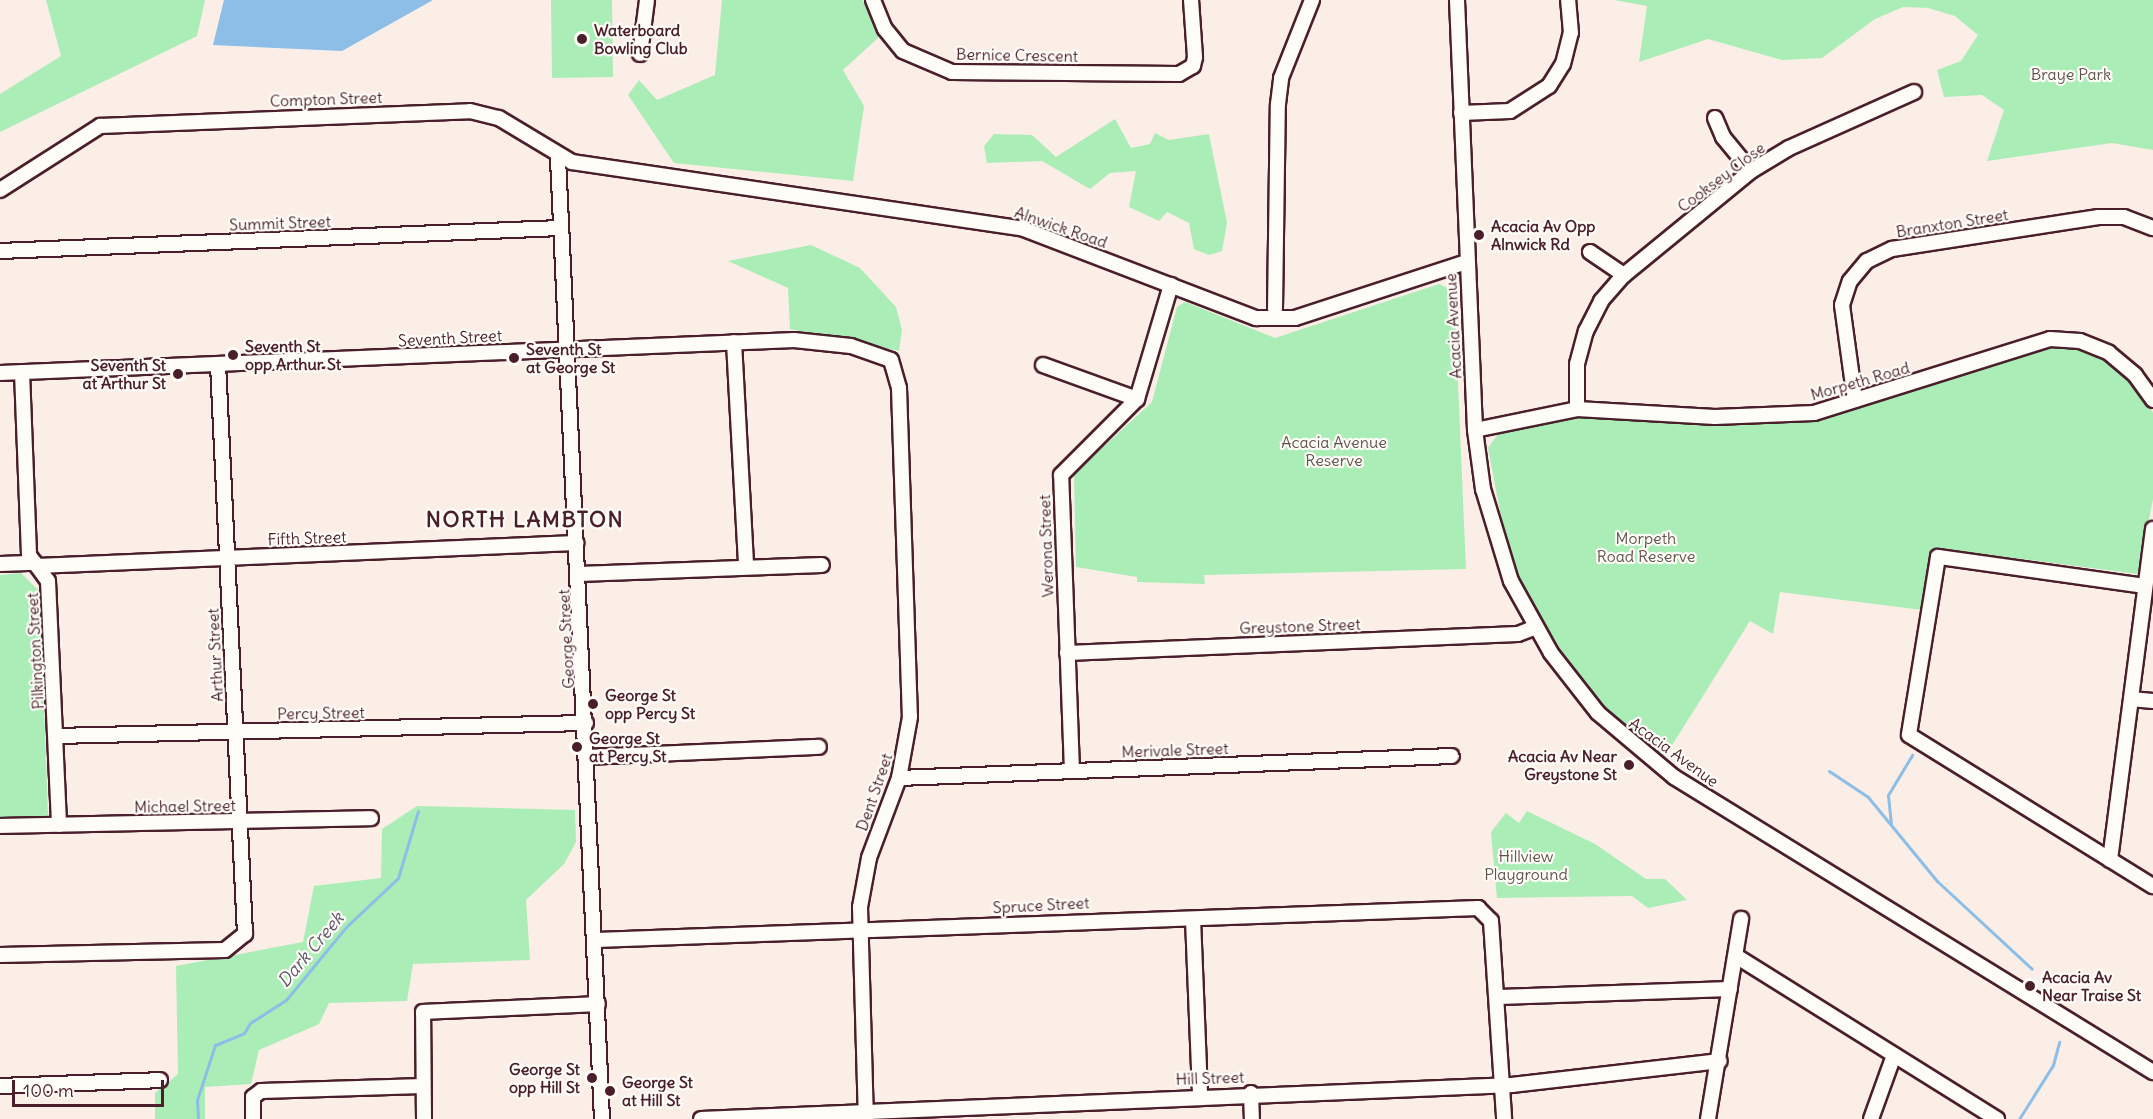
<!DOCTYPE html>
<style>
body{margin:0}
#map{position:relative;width:2153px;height:1119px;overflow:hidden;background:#faeee6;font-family:Delius,sans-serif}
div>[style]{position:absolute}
.green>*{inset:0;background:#abedb6}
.water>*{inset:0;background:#8cbee8}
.stream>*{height:3px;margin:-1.5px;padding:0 1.5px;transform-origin:1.5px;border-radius:1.5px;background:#8cbee8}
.roads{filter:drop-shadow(2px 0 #4a1f2b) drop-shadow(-2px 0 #4a1f2b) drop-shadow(0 2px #4a1f2b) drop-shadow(0 -2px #4a1f2b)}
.minor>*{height:14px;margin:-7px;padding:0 7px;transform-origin:7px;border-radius:7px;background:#fdfcf7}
.dots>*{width:16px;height:16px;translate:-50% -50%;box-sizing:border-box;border:3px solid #fdfcf7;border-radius:50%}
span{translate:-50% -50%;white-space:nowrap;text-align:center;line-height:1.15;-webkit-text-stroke:4.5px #fdfcf7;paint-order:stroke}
.poi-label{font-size:16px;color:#4a1f2b;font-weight:700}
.left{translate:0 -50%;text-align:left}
.right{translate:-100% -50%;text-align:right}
.street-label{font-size:16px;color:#4a1f2b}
.park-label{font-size:16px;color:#62524e}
.water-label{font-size:18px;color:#61576d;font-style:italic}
.district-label{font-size:22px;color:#4a1f2b;font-weight:700;letter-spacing:1.5px}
.scale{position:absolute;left:12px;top:1080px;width:152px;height:27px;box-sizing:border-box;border:3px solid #4a1f2b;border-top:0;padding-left:8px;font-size:18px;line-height:21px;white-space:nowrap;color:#4a1f2b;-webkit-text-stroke:4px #fdfcf7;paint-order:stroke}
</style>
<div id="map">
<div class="green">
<i style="clip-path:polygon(46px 0,205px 0,197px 36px,0 132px,0 94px,61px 56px)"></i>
<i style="clip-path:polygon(551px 0,612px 0,613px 77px,552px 78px)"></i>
<i style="clip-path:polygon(722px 0,863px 0,878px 38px,843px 70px,864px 106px,853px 181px,674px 163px,628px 95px,639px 80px,657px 100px,715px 75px)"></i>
<i style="clip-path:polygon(1614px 0,2153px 0,2153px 150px,2112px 143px,1987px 161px,2004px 110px,1982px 95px,1944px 97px,1937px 70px,1961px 61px,1978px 35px,1955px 16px,1928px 8px,1903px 7px,1875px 19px,1822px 58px,1782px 60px,1708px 39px,1639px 62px,1647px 6px)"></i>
<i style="clip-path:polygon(1115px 119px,1131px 148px,1150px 144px,1155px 133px,1169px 140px,1209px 134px,1227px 223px,1222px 251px,1209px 255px,1194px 249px,1189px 223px,1167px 212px,1159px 221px,1129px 207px,1136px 171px,1110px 173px,1090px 189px,1042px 161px,987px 163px,984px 146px,994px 134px,1032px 135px,1056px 157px)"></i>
<i style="clip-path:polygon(811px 245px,860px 268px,896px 307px,902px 330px,899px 351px,790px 329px,788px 288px,728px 261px)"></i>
<i style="clip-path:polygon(1439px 284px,1454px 291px,1466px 569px,1204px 575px,1205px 584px,1137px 582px,1137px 577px,1076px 567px,1074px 474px,1152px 402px,1177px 307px,1185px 302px,1275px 338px)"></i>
<i style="clip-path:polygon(2058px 345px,2088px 350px,2117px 365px,2146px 395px,2153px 413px,2153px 499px,2138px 574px,1937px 548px,1929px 555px,1922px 610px,1780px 592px,1773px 634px,1750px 621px,1664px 758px,1636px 738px,1586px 688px,1552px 640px,1509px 558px,1488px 448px,1498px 434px,1583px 417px,1713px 425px,1808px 420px,2028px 349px)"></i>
<i style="clip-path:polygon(21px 573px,40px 592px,48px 817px,0 819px,0 575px)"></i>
<i style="clip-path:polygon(417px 806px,575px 810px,576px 842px,564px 864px,526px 900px,530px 960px,413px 964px,407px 1001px,329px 1003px,319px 1024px,259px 1050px,251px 1084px,205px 1087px,205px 1119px,155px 1119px,155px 1093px,178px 1074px,176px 966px,303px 942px,314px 886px,381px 878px,382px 829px)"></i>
<i style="clip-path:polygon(1527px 811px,1595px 844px,1646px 879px,1665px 879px,1687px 900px,1648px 908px,1632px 896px,1497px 898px,1491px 832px,1506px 813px,1519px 823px)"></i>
</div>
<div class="water">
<i style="clip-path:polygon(224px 0,433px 0,342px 51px,213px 45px)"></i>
</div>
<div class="stream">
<i style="left:1829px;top:771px;width:47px;rotate:33.7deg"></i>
<i style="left:1868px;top:797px;width:109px;rotate:50.6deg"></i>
<i style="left:1937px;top:881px;width:129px;rotate:42.8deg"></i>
<i style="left:1891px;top:824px;width:29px;rotate:-96deg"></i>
<i style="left:1888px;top:795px;width:47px;rotate:-59deg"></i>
<i style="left:198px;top:1119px;width:19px;rotate:-93deg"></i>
<i style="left:197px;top:1100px;width:58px;rotate:-71.9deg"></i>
<i style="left:215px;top:1045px;width:31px;rotate:-22deg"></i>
<i style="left:244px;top:1033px;width:12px;rotate:-59deg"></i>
<i style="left:250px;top:1023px;width:43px;rotate:-32.6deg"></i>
<i style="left:286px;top:1000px;width:94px;rotate:-50.6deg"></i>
<i style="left:346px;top:927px;width:71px;rotate:-43.3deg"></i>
<i style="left:398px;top:878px;width:70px;rotate:-73.4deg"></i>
<i style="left:2019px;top:1119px;width:64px;rotate:-57.8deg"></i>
<i style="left:2053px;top:1065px;width:24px;rotate:-75deg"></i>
</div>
<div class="roads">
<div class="minor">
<i style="left:873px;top:0;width:31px;rotate:68deg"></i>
<i style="left:885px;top:29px;width:28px;rotate:51deg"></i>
<i style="left:903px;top:51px;width:53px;rotate:23.2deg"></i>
<i style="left:952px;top:72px;width:227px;rotate:0.5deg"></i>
<i style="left:1179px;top:74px;width:16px;rotate:-30deg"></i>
<i style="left:1193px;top:66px;width:9px;rotate:-77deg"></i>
<i style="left:1195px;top:57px;width:57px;rotate:-94deg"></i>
<i style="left:1457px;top:0;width:430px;rotate:87.6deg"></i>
<i style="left:1475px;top:430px;width:60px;rotate:82.3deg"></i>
<i style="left:1483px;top:489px;width:96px;rotate:73.1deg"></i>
<i style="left:1511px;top:581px;width:82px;rotate:60.9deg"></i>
<i style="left:1551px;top:653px;width:76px;rotate:51.9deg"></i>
<i style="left:1598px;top:713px;width:99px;rotate:40.1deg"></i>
<i style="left:1674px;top:777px;width:563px;rotate:31.63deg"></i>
<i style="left:640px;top:54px;width:54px;rotate:-82.6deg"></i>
<i style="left:1461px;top:113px;width:49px;rotate:-2.3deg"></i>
<i style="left:1510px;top:111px;width:46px;rotate:-32.7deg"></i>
<i style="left:1549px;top:86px;width:26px;rotate:-58deg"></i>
<i style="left:1563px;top:64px;width:32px;rotate:-76deg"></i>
<i style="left:1571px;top:33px;width:33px;rotate:-95deg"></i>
<i style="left:1715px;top:118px;width:21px;rotate:67deg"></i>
<i style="left:1723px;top:137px;width:44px;rotate:50.5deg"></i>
<i style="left:558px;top:158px;width:962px;rotate:87.38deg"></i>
<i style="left:0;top:190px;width:119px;rotate:-32.6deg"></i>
<i style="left:100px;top:126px;width:370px;rotate:-2.3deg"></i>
<i style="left:470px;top:111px;width:30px;rotate:14deg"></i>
<i style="left:499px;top:118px;width:85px;rotate:31.1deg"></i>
<i style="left:572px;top:162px;width:454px;rotate:8.4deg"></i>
<i style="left:1021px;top:228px;width:252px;rotate:21deg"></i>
<i style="left:1256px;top:318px;width:39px"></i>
<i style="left:1295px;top:318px;width:180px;rotate:-18.1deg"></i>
<i style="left:0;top:251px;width:561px;rotate:-2.35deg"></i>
<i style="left:1590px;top:252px;width:41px;rotate:34.1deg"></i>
<i style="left:1275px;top:309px;width:205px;rotate:-89.2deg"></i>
<i style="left:1278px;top:104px;width:26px;rotate:-83deg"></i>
<i style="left:1281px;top:78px;width:84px;rotate:-68.3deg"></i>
<i style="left:734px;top:342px;width:225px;rotate:86.9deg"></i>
<i style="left:1043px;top:365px;width:100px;rotate:19.9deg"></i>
<i style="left:22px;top:372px;width:183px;rotate:87.8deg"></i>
<i style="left:29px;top:555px;width:32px;rotate:54deg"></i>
<i style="left:48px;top:581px;width:244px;rotate:87.4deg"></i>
<i style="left:0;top:373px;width:795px;rotate:-2.38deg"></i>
<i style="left:794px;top:340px;width:57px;rotate:6deg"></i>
<i style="left:851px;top:346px;width:42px;rotate:19.3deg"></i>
<i style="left:891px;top:360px;width:29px;rotate:74deg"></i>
<i style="left:899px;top:388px;width:329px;rotate:88.1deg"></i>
<i style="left:910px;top:717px;width:62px;rotate:100.2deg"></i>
<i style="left:899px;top:778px;width:85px;rotate:110.6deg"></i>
<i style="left:869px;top:858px;width:50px;rotate:100.4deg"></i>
<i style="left:860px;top:907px;width:212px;rotate:88.4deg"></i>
<i style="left:1855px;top:400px;width:96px;rotate:-97.8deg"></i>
<i style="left:1842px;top:305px;width:25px;rotate:-72deg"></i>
<i style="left:1850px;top:281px;width:26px;rotate:-50deg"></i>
<i style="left:1867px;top:261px;width:28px;rotate:-26deg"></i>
<i style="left:1892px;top:249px;width:209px;rotate:-8.8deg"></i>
<i style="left:2099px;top:217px;width:25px"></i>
<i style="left:2124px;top:217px;width:31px;rotate:21deg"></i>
<i style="left:1577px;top:409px;width:45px;rotate:-90deg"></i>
<i style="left:1577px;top:364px;width:34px;rotate:-75deg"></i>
<i style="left:1586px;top:331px;width:34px;rotate:-63deg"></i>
<i style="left:1601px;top:301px;width:35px;rotate:-49deg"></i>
<i style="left:1624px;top:275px;width:164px;rotate:-39.3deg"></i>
<i style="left:1751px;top:171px;width:44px;rotate:-31.2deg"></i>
<i style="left:1789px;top:148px;width:137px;rotate:-24.1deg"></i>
<i style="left:1475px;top:430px;width:104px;rotate:-11.6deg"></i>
<i style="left:1577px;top:409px;width:138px;rotate:3.3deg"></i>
<i style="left:1715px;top:417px;width:99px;rotate:-2.3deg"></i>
<i style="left:1814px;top:413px;width:247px;rotate:-17.4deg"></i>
<i style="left:2050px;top:339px;width:30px;rotate:4deg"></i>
<i style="left:2080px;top:341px;width:31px;rotate:22deg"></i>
<i style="left:2109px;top:353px;width:34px;rotate:40deg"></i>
<i style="left:2135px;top:375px;width:31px;rotate:54deg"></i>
<i style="left:0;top:564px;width:35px;rotate:-2deg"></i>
<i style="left:37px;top:566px;width:540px;rotate:-2.44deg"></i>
<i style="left:579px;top:574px;width:243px;rotate:-2.1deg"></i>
<i style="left:2145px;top:586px;width:209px;rotate:-172deg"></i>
<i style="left:1938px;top:557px;width:180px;rotate:99.3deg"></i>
<i style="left:1909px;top:735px;width:287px;rotate:31.8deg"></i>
<i style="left:1067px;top:653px;width:451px;rotate:-2.4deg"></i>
<i style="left:1518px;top:634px;width:17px;rotate:-21deg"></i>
<i style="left:2131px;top:699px;width:22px;rotate:5deg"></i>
<i style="left:56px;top:736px;width:530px;rotate:-1.41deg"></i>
<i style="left:587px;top:757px;width:232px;rotate:-2.5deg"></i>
<i style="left:1072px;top:771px;width:296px;rotate:-92.1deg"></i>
<i style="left:1061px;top:475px;width:107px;rotate:-45deg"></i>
<i style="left:1137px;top:399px;width:119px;rotate:-73.4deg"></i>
<i style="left:899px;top:778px;width:553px;rotate:-2.28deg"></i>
<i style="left:0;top:826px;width:371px;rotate:-1.2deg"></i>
<i style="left:2110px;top:860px;width:334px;rotate:-82.6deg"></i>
<i style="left:1193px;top:919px;width:176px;rotate:87.7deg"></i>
<i style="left:596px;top:940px;width:883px;rotate:-2.08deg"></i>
<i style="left:1478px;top:908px;width:18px;rotate:45deg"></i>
<i style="left:1491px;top:921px;width:198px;rotate:86.2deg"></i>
<i style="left:0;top:955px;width:225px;rotate:-1.3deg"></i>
<i style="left:225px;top:950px;width:26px;rotate:-39deg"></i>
<i style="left:245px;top:934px;width:571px;rotate:-92.71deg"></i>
<i style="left:1736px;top:956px;width:308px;rotate:32deg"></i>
<i style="left:1499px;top:997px;width:231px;rotate:-2deg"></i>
<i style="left:0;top:1086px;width:160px;rotate:-2.1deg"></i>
<i style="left:1251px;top:1093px;width:26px;rotate:88deg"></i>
<i style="left:253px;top:1119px;width:22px;rotate:-90deg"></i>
<i style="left:253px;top:1097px;width:10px;rotate:-37deg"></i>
<i style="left:261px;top:1091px;width:162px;rotate:-1.8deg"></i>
<i style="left:424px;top:1119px;width:107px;rotate:-90.5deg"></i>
<i style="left:423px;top:1012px;width:175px;rotate:-2.6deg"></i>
<i style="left:701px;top:1119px;width:812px;rotate:-2.4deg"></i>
<i style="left:1512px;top:1085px;width:209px;rotate:-6.6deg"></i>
<i style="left:1708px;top:1119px;width:203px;rotate:-80.6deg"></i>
<i style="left:1871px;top:1119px;width:68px;rotate:-70.2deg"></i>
</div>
</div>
<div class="dots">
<i style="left:582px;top:39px;background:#4a1f2b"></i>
<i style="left:1479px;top:235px;background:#4a1f2b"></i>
<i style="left:233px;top:355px;background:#4a1f2b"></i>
<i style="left:514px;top:358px;background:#4a1f2b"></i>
<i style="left:178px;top:374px;background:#4a1f2b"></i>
<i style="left:593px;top:704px;background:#4a1f2b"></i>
<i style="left:577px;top:747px;background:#4a1f2b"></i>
<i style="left:1629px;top:765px;background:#4a1f2b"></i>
<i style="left:2030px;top:986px;background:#4a1f2b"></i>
<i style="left:592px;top:1078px;background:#4a1f2b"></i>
<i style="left:610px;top:1091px;background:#4a1f2b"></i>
</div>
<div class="poi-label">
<span class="left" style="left:594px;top:39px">Waterboard<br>Bowling Club</span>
<span class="left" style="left:1491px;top:235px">Acacia Av Opp<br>Alnwick Rd</span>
<span class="left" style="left:245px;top:355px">Seventh St<br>opp Arthur St</span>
<span class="left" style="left:526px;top:358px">Seventh St<br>at George St</span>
<span class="right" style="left:166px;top:374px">Seventh St<br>at Arthur St</span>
<span class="left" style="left:605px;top:704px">George St<br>opp Percy St</span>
<span class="left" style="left:589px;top:747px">George St<br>at Percy St</span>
<span class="right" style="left:1617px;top:765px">Acacia Av Near<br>Greystone St</span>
<span class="left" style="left:2042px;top:986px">Acacia Av<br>Near Traise St</span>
<span class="right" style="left:580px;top:1078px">George St<br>opp Hill St</span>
<span class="left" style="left:622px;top:1091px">George St<br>at Hill St</span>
</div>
<div class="street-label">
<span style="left:1017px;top:55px;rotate:1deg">Bernice Crescent</span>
<span style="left:326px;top:99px;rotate:-2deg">Compton Street</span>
<span style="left:1721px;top:177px;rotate:-37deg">Cooksey Close</span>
<span style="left:280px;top:223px;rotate:-2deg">Summit Street</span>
<span style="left:1952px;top:223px;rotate:-9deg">Branxton Street</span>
<span style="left:1061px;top:227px;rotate:19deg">Alnwick Road</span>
<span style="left:1453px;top:326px;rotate:-93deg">Acacia Avenue</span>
<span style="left:450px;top:338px;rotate:-3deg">Seventh Street</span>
<span style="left:1860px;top:381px;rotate:-16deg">Morpeth Road</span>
<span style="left:307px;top:538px;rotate:-2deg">Fifth Street</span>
<span style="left:1046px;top:546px;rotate:-92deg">Werona Street</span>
<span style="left:1300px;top:626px;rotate:-2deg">Greystone Street</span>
<span style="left:566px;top:639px;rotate:-93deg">George Street</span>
<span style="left:35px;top:651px;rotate:-93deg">Pilkington Street</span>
<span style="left:215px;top:655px;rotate:-93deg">Arthur Street</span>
<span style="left:321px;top:713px;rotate:-1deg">Percy Street</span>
<span style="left:1175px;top:750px;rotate:-2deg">Merivale Street</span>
<span style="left:1674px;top:752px;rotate:36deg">Acacia Avenue</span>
<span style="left:874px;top:792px;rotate:-71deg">Dent Street</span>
<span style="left:185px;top:806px;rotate:-1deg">Michael Street</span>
<span style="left:1041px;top:905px;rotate:-3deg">Spruce Street</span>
<span style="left:1210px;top:1078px;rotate:-2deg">Hill Street</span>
</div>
<div class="park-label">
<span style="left:2071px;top:74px">Braye Park</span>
<span style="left:1334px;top:451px">Acacia Avenue<br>Reserve</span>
<span style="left:1646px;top:547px">Morpeth<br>Road Reserve</span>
<span style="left:1526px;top:865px">Hillview<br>Playground</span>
</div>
<div class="water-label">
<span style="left:311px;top:950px;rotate:-50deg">Dark Creek</span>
</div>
<div class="district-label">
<span style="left:525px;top:520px">NORTH LAMBTON</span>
</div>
<div class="scale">100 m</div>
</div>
